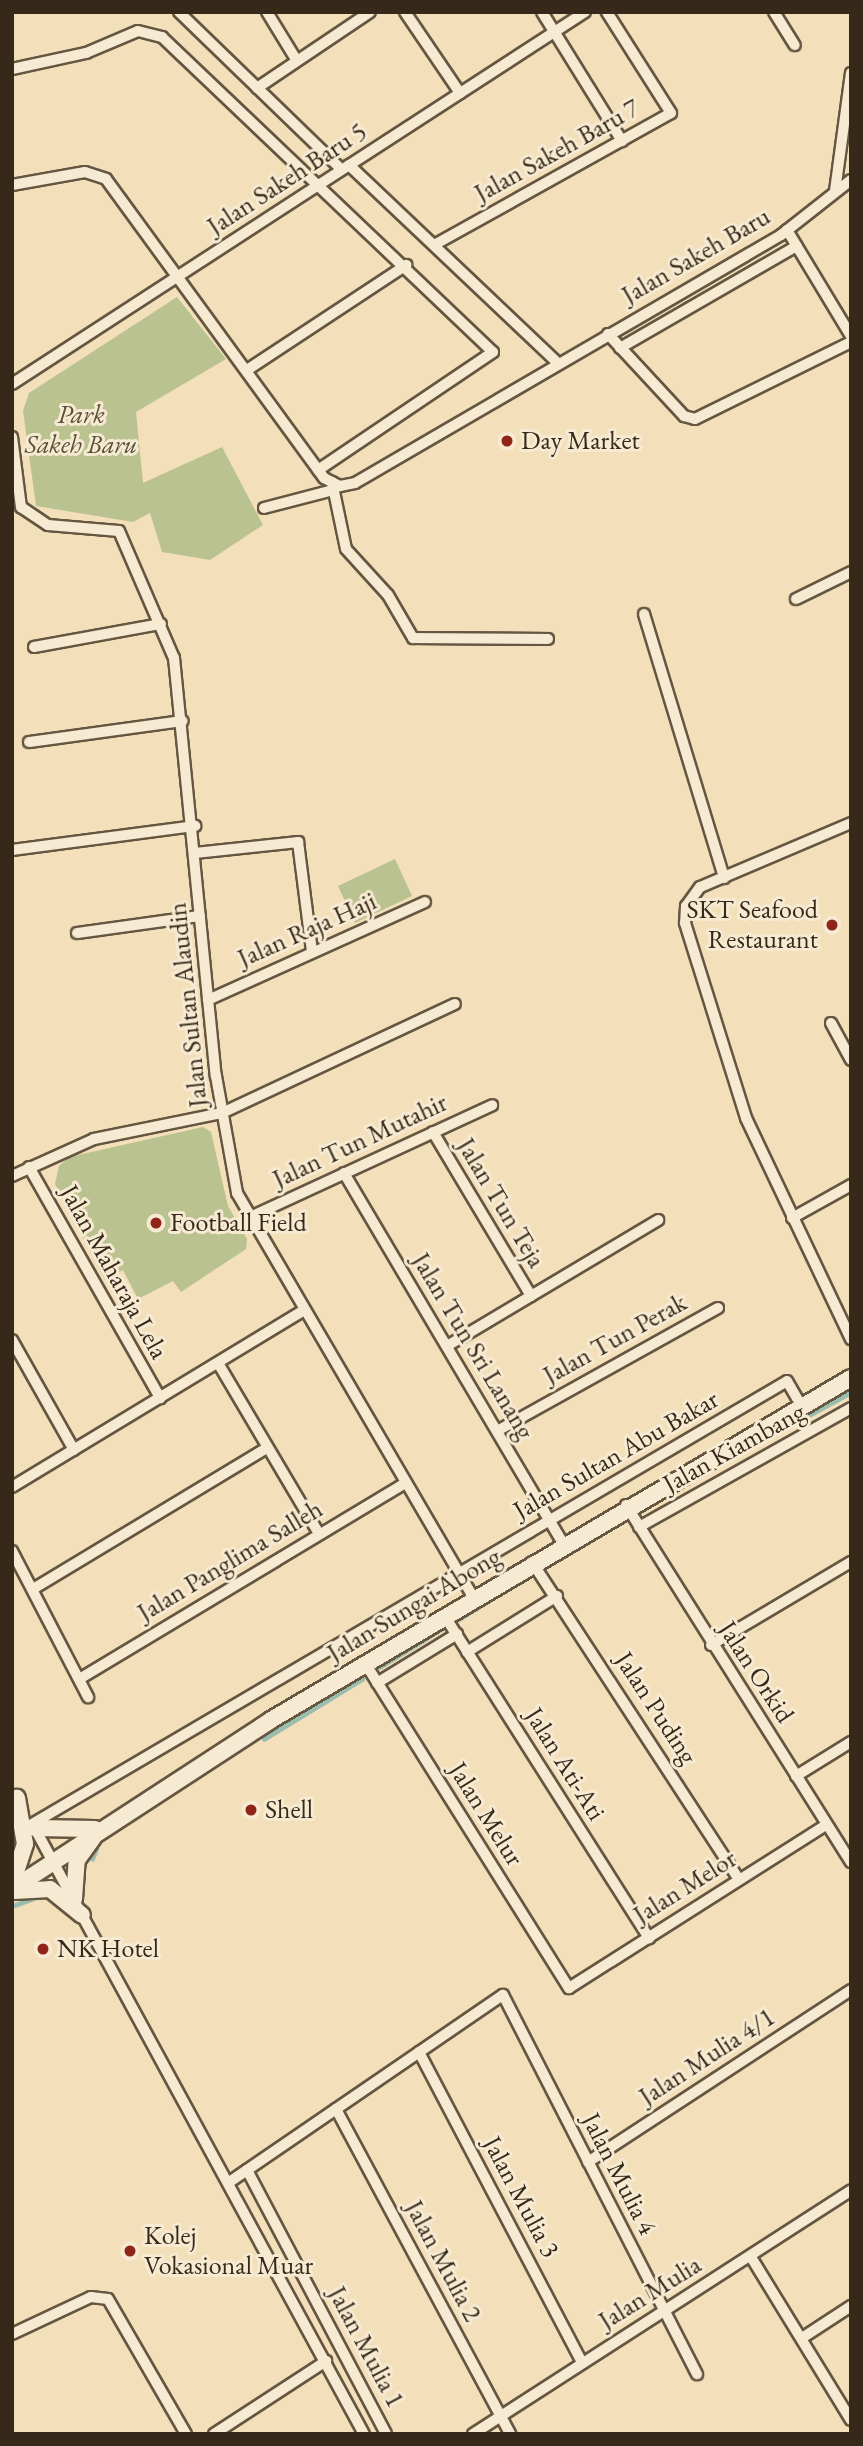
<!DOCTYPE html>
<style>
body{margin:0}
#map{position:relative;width:863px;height:2446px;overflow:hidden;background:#f3dfba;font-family:"EB Garamond",serif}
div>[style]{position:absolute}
.green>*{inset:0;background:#bac290}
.stream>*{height:4.5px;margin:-2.25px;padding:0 2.25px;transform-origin:2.25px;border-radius:2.25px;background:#9bbdad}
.roads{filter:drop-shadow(2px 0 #655641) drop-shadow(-2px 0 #655641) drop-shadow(0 2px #655641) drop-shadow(0 -2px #655641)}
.street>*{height:10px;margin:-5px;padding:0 5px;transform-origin:5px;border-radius:5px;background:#f7ead2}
.secondary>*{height:16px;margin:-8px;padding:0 8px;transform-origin:8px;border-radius:8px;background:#f7ead2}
.dots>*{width:19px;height:19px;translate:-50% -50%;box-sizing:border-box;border:4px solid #f7ead2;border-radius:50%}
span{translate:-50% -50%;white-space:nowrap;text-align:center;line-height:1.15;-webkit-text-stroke:6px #f7ead2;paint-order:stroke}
.street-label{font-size:26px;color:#362919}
.park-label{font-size:26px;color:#574f37;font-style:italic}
.poi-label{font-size:26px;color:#362919}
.left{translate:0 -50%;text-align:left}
.right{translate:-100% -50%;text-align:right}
.frame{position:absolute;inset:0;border:14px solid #362919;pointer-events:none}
</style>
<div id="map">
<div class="green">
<i style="clip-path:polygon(177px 297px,226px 359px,136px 412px,143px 483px,222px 447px,263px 525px,210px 560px,162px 552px,150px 513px,133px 522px,36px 506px,23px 411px,29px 393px)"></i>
<i style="clip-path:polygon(395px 859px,412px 896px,355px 923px,338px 886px)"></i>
<i style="clip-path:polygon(203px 1127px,211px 1132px,228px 1206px,247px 1239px,246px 1249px,181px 1292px,173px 1281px,138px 1299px,123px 1270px,105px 1280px,55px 1184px,59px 1166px,69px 1157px)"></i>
</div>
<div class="stream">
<i style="left:732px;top:1457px;width:136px;rotate:-28.6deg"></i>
<i style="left:459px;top:1619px;width:38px;rotate:-32deg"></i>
<i style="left:380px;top:1667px;width:74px;rotate:-31.8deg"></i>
<i style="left:264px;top:1739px;width:115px;rotate:-31.5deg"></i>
<i style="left:92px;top:1859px;width:11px;rotate:-68deg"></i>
<i style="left:15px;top:1905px;width:23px;rotate:-20deg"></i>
</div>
<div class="roads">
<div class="street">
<i style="left:179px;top:12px;width:226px;rotate:44.1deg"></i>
<i style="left:267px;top:12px;width:57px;rotate:58.5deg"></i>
<i style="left:405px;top:12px;width:98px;rotate:55.8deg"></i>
<i style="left:542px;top:12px;width:152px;rotate:58.2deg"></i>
<i style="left:774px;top:12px;width:39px;rotate:58deg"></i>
<i style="left:12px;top:69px;width:76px;rotate:-12.2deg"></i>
<i style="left:86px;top:53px;width:56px;rotate:-22.9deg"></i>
<i style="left:138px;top:31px;width:25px;rotate:14deg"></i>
<i style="left:162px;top:37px;width:457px;rotate:43.6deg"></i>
<i style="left:493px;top:352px;width:211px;rotate:146deg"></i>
<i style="left:257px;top:88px;width:136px;rotate:-33.9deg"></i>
<i style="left:349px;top:165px;width:288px;rotate:43.5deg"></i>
<i style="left:12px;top:185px;width:74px;rotate:-10.1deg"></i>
<i style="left:85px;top:172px;width:22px;rotate:18deg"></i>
<i style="left:106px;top:179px;width:370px;rotate:53.9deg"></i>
<i style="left:324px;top:478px;width:18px;rotate:27deg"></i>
<i style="left:340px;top:486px;width:15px;rotate:-11deg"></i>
<i style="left:355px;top:483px;width:493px;rotate:-30.2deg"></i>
<i style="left:781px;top:235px;width:89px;rotate:-38.2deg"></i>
<i style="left:835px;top:191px;width:119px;rotate:-82.3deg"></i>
<i style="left:787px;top:230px;width:124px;rotate:58.9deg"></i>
<i style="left:434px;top:245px;width:271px;rotate:-29.1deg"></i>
<i style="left:671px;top:113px;width:120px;rotate:-122.4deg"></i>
<i style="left:608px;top:334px;width:112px;rotate:47.2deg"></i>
<i style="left:684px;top:416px;width:11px;rotate:15deg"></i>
<i style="left:695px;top:419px;width:174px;rotate:-26.3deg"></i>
<i style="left:620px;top:348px;width:204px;rotate:-30deg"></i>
<i style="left:247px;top:370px;width:191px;rotate:-33.4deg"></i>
<i style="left:12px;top:384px;width:683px;rotate:-32.99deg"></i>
<i style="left:12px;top:437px;width:71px;rotate:82.7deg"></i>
<i style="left:21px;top:507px;width:32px;rotate:34deg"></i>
<i style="left:48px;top:525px;width:71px;rotate:4.8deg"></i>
<i style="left:119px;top:531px;width:138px;rotate:66.6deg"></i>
<i style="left:174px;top:658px;width:420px;rotate:84.3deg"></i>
<i style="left:216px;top:1076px;width:119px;rotate:79.8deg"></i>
<i style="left:237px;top:1193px;width:468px;rotate:59.7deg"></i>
<i style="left:332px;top:482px;width:68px;rotate:78.2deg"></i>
<i style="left:346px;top:549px;width:62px;rotate:47.6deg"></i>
<i style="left:388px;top:595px;width:50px;rotate:59.8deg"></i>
<i style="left:413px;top:638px;width:135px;rotate:0.4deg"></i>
<i style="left:264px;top:508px;width:71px;rotate:-14.6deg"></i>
<i style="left:796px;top:599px;width:61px;rotate:-26.1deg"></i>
<i style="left:644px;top:614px;width:276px;rotate:73.1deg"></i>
<i style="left:34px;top:647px;width:129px;rotate:-10.3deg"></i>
<i style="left:29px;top:742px;width:155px;rotate:-7.8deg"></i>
<i style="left:851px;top:823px;width:164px;rotate:157deg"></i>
<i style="left:700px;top:887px;width:24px;rotate:126deg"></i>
<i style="left:686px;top:906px;width:17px;rotate:93deg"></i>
<i style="left:685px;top:923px;width:204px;rotate:72.6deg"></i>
<i style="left:746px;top:1118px;width:245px;rotate:64.6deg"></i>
<i style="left:12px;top:850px;width:185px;rotate:-7.5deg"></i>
<i style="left:195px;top:853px;width:104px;rotate:-6.1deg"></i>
<i style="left:298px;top:842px;width:111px;rotate:82.7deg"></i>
<i style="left:77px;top:933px;width:124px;rotate:-7.9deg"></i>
<i style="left:208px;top:1000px;width:238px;rotate:-24.3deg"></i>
<i style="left:831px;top:1023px;width:42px;rotate:61.6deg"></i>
<i style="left:433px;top:1132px;width:191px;rotate:59.1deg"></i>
<i style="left:29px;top:1167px;width:266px;rotate:60.4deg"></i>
<i style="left:344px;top:1173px;width:430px;rotate:59.4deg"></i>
<i style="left:12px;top:1176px;width:90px;rotate:-24.3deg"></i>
<i style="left:94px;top:1139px;width:131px;rotate:-11.5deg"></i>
<i style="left:222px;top:1113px;width:257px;rotate:-25.1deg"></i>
<i style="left:248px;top:1218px;width:269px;rotate:-24.8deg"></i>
<i style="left:792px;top:1218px;width:68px;rotate:-29.2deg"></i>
<i style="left:12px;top:1340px;width:126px;rotate:60.6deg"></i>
<i style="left:447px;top:1346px;width:246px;rotate:-30.8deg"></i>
<i style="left:218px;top:1363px;width:199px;rotate:59.4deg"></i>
<i style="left:497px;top:1431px;width:253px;rotate:-29.1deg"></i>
<i style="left:12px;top:1487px;width:340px;rotate:-31.2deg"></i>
<i style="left:626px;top:1505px;width:422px;rotate:57.8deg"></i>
<i style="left:639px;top:1527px;width:243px;rotate:-29.3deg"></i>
<i style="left:12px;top:1551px;width:165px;rotate:62.5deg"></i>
<i style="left:532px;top:1562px;width:379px;rotate:56.9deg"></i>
<i style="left:33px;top:1589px;width:273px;rotate:-31.1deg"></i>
<i style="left:444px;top:1615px;width:383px;rotate:57.6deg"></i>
<i style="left:711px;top:1645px;width:163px;rotate:-30.7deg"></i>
<i style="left:467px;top:1652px;width:106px;rotate:-31.9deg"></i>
<i style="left:365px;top:1663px;width:384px;rotate:57.9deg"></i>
<i style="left:569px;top:1988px;width:304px;rotate:-32.4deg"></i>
<i style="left:81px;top:1678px;width:377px;rotate:-31deg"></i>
<i style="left:377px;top:1683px;width:94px;rotate:-31.5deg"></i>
<i style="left:796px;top:1776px;width:65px;rotate:-31.7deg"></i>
<i style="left:32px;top:1824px;width:875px;rotate:-30.4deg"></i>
<i style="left:787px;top:1381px;width:28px;rotate:60deg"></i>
<i style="left:33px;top:1825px;width:693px;rotate:61.48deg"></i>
<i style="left:419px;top:2052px;width:351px;rotate:62.3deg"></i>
<i style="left:336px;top:2109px;width:369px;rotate:61.8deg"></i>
<i style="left:588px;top:2162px;width:314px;rotate:-33.2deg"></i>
<i style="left:247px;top:2170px;width:298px;rotate:62.2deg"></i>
<i style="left:228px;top:2183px;width:333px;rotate:-34.4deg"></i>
<i style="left:503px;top:1995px;width:426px;rotate:62.9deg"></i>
<i style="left:751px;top:2257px;width:191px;rotate:58.5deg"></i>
<i style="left:12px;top:2334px;width:87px;rotate:-25.1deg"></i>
<i style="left:91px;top:2297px;width:17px;rotate:7deg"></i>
<i style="left:108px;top:2299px;width:156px;rotate:60deg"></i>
<i style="left:802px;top:2338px;width:59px;rotate:-33.1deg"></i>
<i style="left:214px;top:2434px;width:134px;rotate:-33.1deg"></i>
<i style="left:473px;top:2434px;width:450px;rotate:-32.8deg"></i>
</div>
<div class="secondary">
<i style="left:35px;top:1828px;width:60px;rotate:1deg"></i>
<i style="left:12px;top:1884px;width:42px;rotate:-72deg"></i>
<i style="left:25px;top:1844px;width:47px;rotate:-99.9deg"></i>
<i style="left:12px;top:1889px;width:309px;rotate:-33.1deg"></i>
<i style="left:271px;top:1720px;width:673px;rotate:-30.53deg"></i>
<i style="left:14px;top:1891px;width:36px;rotate:-3deg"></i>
<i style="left:50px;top:1889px;width:41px;rotate:39.1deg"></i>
<i style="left:74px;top:1899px;width:39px;rotate:-86deg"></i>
<i style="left:77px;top:1860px;width:27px;rotate:-54deg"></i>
</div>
</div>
<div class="dots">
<i style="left:507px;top:441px;background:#8f2418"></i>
<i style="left:832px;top:925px;background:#8f2418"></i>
<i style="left:156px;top:1223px;background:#8f2418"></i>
<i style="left:251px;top:1810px;background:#8f2418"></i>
<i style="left:43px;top:1949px;background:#8f2418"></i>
<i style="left:130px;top:2251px;background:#8f2418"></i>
</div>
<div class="street-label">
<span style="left:557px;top:151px;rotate:-29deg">Jalan Sakeh Baru 7</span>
<span style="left:287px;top:179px;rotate:-33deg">Jalan Sakeh Baru 5</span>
<span style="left:696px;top:256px;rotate:-30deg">Jalan Sakeh Baru</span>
<span style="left:307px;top:930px;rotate:-24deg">Jalan Raja Haji</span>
<span style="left:188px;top:1005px;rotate:-96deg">Jalan Sultan Alaudin</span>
<span style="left:360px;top:1141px;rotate:-25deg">Jalan Tun Mutahir</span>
<span style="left:501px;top:1203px;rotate:59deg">Jalan Tun Teja</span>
<span style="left:114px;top:1272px;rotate:61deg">Jalan Maharaja Lela</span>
<span style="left:615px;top:1339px;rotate:-29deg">Jalan Tun Perak</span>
<span style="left:473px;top:1346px;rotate:59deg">Jalan Tun Sri Lanang</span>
<span style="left:734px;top:1448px;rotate:-29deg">Jalan Kiambang</span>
<span style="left:616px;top:1455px;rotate:-30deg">Jalan Sultan Abu Bakar</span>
<span style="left:230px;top:1561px;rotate:-31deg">Jalan Panglima Salleh</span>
<span style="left:414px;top:1605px;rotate:-31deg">Jalan Sungai Abong</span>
<span style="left:756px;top:1672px;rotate:57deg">Jalan Orkid</span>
<span style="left:656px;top:1708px;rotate:57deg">Jalan Puding</span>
<span style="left:565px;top:1764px;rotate:58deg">Jalan Ati-Ati</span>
<span style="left:486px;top:1814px;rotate:58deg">Jalan Melur</span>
<span style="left:685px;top:1887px;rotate:-32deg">Jalan Melor</span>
<span style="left:707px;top:2057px;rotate:-33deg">Jalan Mulia 4/1</span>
<span style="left:619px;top:2174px;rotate:63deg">Jalan Mulia 4</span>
<span style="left:521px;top:2197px;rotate:62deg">Jalan Mulia 3</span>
<span style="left:443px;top:2261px;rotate:62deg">Jalan Mulia 2</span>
<span style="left:650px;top:2293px;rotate:-32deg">Jalan Mulia</span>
<span style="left:366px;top:2347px;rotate:62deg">Jalan Mulia 1</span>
</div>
<div class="park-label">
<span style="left:81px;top:430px">Park<br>Sakeh Baru</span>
</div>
<div class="poi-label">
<span class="left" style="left:521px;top:441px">Day Market</span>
<span class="right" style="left:818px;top:925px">SKT Seafood<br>Restaurant</span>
<span class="left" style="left:170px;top:1223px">Football Field</span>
<span class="left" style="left:265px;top:1810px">Shell</span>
<span class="left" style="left:57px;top:1949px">NK Hotel</span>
<span class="left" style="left:144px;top:2251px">Kolej<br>Vokasional Muar</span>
</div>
<div class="frame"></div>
</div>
